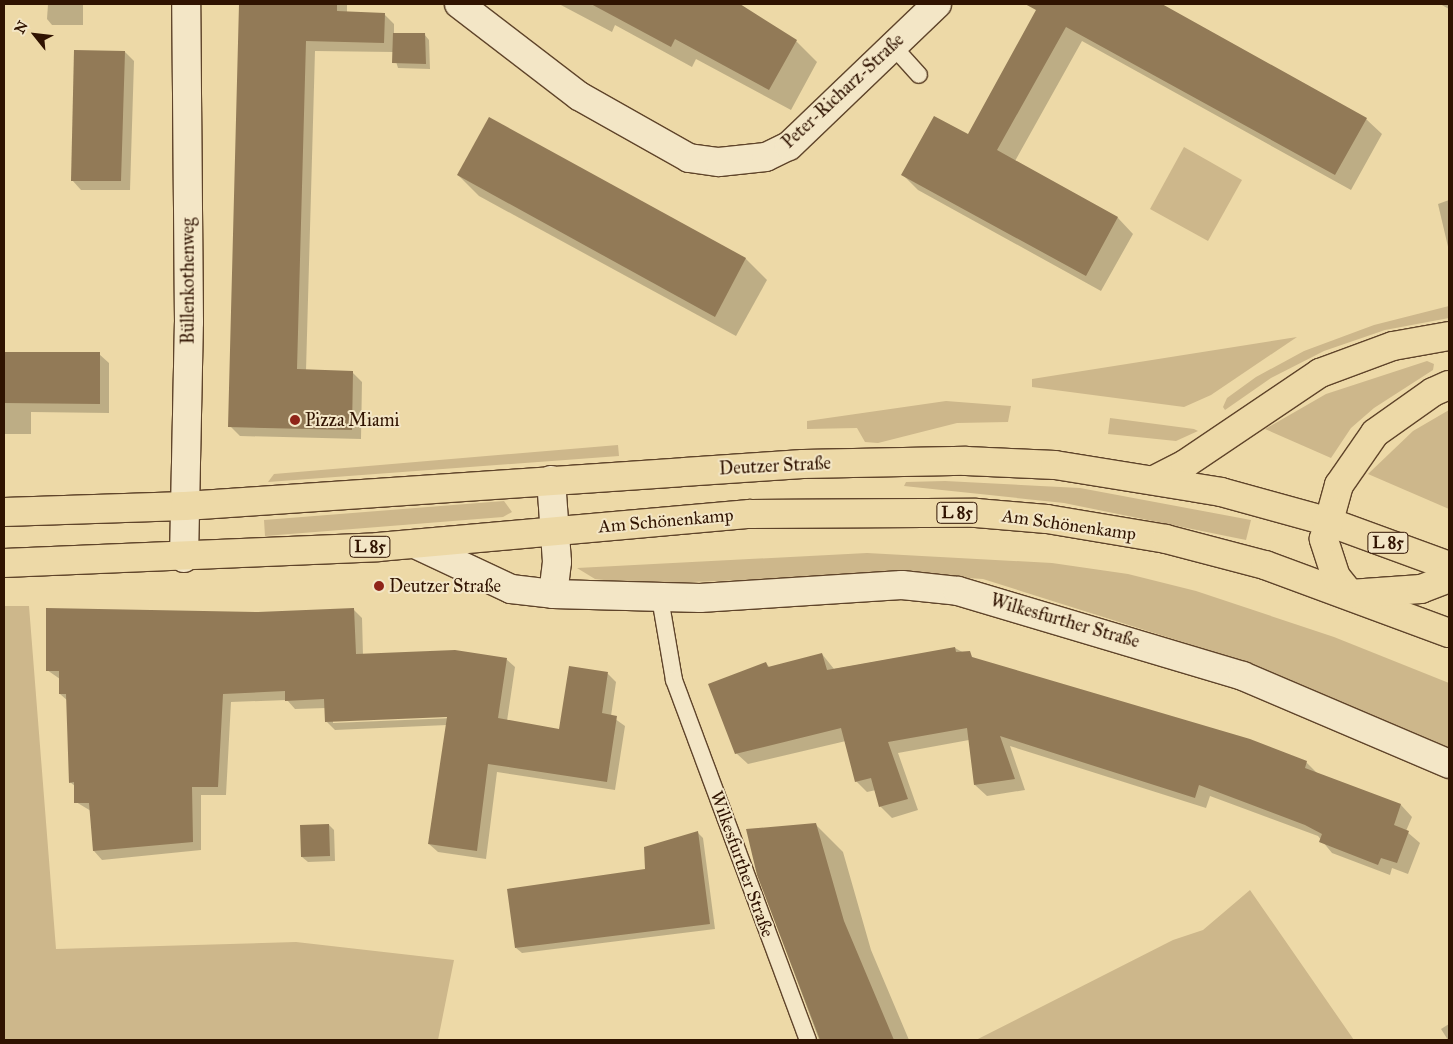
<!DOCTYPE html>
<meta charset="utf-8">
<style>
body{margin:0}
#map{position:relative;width:1453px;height:1044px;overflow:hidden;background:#edd9a7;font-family:"IM FELL Great Primer",serif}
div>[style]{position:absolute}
.green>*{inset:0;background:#cdb78b}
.shadow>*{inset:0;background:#0003}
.building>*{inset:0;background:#927a57}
.roads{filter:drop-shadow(1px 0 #5f442a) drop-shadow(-1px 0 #5f442a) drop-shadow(0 1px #5f442a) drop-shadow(0 -1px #5f442a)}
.service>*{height:16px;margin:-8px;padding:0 8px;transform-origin:8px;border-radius:8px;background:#f3e6c6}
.minor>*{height:28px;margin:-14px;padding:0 14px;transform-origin:14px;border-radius:14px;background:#f3e6c6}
.primary>*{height:28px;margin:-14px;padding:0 14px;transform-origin:14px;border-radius:14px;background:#edd9a7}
.motorway>*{height:28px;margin:-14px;padding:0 14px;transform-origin:14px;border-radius:14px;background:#edd9a7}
.dots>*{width:14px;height:14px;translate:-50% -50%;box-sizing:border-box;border:2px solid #f3e6c6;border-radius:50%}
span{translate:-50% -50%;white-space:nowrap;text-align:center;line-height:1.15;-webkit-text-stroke:4px #f3e6c6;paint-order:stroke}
.shield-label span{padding:1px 4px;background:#f3e6c6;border:1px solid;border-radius:4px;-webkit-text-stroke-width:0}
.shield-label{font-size:16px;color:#301301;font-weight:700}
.street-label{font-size:18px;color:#301301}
.poi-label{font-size:18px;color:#301301}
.left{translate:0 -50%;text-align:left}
.frame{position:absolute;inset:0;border:5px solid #301301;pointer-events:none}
.north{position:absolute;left:10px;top:10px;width:50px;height:50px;-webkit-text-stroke:4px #f3e6c6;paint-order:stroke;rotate:299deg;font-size:14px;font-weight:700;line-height:20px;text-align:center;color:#301301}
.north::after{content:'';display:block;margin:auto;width:18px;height:22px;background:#301301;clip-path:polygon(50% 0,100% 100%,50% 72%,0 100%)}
</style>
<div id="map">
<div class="green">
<i style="clip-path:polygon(1184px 147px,1242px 180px,1208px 241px,1150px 209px)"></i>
<i style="clip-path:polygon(1449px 306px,1449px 318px,1385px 330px,1324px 351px,1271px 378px,1225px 410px,1223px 407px,1227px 398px,1256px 377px,1304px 351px,1374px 325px)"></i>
<i style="clip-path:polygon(1297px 337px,1211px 395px,1184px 407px,1032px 387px,1032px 379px)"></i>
<i style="clip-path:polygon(1427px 361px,1434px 364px,1433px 370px,1374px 408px,1351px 428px,1331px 458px,1265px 429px,1326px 394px)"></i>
<i style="clip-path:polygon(946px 401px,1011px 406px,1008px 422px,957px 423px,878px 443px,865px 442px,857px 428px,807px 429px,807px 421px)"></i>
<i style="clip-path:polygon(1449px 410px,1449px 509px,1368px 474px,1413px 431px)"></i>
<i style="clip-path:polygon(1110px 418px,1194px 429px,1198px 431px,1176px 441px,1108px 434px)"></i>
<i style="clip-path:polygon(618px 445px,619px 456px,268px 482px,274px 474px)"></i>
<i style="clip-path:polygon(945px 481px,1080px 488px,1251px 520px,1246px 540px,1064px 503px,904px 486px,906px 482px)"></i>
<i style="clip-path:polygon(504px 501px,512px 512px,503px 517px,265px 536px,264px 520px)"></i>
<i style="clip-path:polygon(867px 553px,1052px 563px,1128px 574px,1196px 591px,1334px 637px,1449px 683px,1449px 748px,1243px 661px,983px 579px,904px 574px,639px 584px,595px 579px,577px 568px)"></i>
<i style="clip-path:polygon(4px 606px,29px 606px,56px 949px,296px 942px,454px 960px,438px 1040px,4px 1040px)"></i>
<i style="clip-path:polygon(1250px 890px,1354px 1040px,976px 1040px,1173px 940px,1203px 930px)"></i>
</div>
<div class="shadow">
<i style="clip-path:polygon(48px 4px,83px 4px,83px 25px,52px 25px,47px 19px)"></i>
<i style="clip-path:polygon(241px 4px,347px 4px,347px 13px,384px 14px,394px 24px,394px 34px,424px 34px,429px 40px,430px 69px,398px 68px,393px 52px,315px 51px,306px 371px,352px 372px,362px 382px,361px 439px,240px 436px,230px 426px)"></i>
<i style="clip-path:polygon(559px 4px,727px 4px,796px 41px,817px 62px,791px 110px,696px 59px,692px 67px,615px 25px,612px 32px)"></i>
<i style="clip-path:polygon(1041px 4px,1160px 4px,1366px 119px,1382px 134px,1351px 190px,1082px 41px,1015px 161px,1118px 218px,1133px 234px,1101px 291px,918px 190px,903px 175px,968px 136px)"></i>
<i style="clip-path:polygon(1440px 4px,1449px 4px,1449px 9px)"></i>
<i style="clip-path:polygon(125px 52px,134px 61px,130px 190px,81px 190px,72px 180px)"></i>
<i style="clip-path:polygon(490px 119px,746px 259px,767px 280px,736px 336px,479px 196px,458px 175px)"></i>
<i style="clip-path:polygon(1449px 200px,1449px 251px,1438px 204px)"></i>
<i style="clip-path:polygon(4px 353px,99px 354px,109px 363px,109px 413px,31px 412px,31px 434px,4px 434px)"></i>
<i style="clip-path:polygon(evenodd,353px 609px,362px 618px,363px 655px,506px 659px,515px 667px,507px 721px,560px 731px,570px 668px,608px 674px,616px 682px,611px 716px,625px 726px,615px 790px,497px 772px,486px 859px,438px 852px,429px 844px,447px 725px,335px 730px,326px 721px,326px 708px,295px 709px,287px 700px,231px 702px,226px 795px,201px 795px,201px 850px,102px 860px,94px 851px,91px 811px,76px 802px,76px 787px,70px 782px,68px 701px,60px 694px,60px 679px,47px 670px,258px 613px,353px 609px,453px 715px,453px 718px,333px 723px,333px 720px,453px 715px)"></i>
<i style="clip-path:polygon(955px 648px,977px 660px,1306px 762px,1318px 774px,1401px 805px,1412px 817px,1406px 831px,1420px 843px,1408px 874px,1392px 868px,1390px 875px,1332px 853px,1318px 836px,1210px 796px,1206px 808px,1010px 746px,1025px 790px,987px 796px,975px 785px,969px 740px,898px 753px,918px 810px,892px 818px,880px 806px,876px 790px,867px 792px,856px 781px,846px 741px,748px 764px,736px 753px,766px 663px,770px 668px,822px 654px,834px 669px)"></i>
<i style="clip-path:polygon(329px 825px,334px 830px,335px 861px,308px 862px,302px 857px)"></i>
<i style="clip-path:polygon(816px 825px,843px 852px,871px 950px,909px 1040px,819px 1040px,758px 875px)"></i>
<i style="clip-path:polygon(698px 833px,703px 838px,715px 929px,522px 953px,516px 948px,647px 870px)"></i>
<i style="clip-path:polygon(1449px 1024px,1449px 1040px,1448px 1040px,1441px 1029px)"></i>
</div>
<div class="building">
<i style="clip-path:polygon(239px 4px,337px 4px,337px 11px,385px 13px,384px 43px,306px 41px,297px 369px,353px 371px,352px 430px,228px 427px)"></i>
<i style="clip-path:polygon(591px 4px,740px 4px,797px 40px,769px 90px,675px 39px,671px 47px)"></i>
<i style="clip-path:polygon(1025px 4px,1162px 4px,1367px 118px,1335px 175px,1066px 27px,997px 150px,1118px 217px,1086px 276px,901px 175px,934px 116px,968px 134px,1036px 10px)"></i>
<i style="clip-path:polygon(393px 33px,425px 33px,426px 64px,392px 63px)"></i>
<i style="clip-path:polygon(74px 50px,125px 51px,121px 181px,71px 181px)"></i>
<i style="clip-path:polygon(489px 117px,746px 258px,715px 317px,457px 175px)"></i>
<i style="clip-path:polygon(4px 352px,100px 352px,100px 404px,4px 403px)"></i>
<i style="clip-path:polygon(46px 608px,258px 612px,354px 608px,356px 654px,455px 650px,507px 658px,498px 718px,559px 729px,569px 666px,608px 672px,602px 713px,617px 716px,607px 782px,488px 764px,477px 851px,428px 844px,447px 717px,325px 722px,324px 699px,285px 701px,285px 691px,223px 694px,218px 787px,192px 787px,193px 842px,93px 851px,89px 803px,74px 803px,74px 782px,69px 783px,66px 694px,59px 694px,59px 671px,46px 671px)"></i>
<i style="clip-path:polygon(955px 647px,956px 652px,970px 651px,972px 657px,1250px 739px,1307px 761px,1305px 768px,1401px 804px,1394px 825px,1409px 831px,1397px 863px,1381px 858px,1378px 865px,1319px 842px,1322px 834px,1305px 825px,1199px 785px,1195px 798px,1000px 736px,1015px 779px,974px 785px,967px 728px,888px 742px,908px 799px,879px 807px,871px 778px,855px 782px,841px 728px,735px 754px,708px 684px,766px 662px,768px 667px,822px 653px,827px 670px)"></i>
<i style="clip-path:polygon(816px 823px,844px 921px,894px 1040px,820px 1040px,757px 875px,746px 829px)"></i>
<i style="clip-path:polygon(329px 824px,330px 856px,301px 857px,300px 825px)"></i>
<i style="clip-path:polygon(698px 831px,710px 924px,515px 948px,507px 889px,645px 869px,644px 847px)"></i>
</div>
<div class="roads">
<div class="service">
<i style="left:892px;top:45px;width:40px;rotate:48deg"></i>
<i style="left:660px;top:598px;width:83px;rotate:80.3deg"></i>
<i style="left:674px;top:680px;width:384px;rotate:69.6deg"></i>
</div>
<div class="minor">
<i style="left:459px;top:4px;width:151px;rotate:37.5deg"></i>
<i style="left:579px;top:96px;width:126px;rotate:29.4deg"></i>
<i style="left:689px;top:158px;width:30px;rotate:8deg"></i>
<i style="left:719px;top:162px;width:47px;rotate:-6.1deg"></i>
<i style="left:766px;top:157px;width:25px;rotate:-26deg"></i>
<i style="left:789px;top:146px;width:205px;rotate:-43.8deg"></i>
<i style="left:551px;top:480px;width:82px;rotate:85.8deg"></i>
<i style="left:557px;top:562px;width:32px;rotate:97deg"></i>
<i style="left:415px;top:544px;width:106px;rotate:25.1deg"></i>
<i style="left:511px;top:589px;width:42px;rotate:6.8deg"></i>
<i style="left:553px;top:594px;width:147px;rotate:1.6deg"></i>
<i style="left:700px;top:598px;width:202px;rotate:-3.7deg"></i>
<i style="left:902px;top:585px;width:56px;rotate:6.1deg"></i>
<i style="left:958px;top:591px;width:297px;rotate:16.6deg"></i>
<i style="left:1243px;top:676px;width:224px;rotate:23.1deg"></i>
<i style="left:184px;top:558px;width:236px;rotate:-88.8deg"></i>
<i style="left:189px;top:322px;width:318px;rotate:-90.5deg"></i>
</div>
<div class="primary">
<i style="left:1156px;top:479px;width:33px;rotate:-27deg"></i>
<i style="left:1185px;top:464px;width:163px;rotate:-34deg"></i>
<i style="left:1320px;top:373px;width:78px;rotate:-20.3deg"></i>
<i style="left:1393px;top:346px;width:57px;rotate:-10.1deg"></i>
<i style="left:4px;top:512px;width:181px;rotate:-1.9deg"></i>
<i style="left:185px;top:506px;width:619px;rotate:-3.89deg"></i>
<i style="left:803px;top:464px;width:163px;rotate:-1.1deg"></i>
<i style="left:966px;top:461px;width:89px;rotate:2.6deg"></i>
<i style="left:1055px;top:465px;width:168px;rotate:9.2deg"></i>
<i style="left:1221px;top:492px;width:109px;rotate:15.4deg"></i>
<i style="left:1326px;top:521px;width:131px;rotate:20.1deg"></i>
<i style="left:4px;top:563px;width:374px;rotate:-2.4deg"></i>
<i style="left:378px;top:547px;width:373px;rotate:-5.1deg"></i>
<i style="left:750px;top:514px;width:226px;rotate:-0.3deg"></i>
<i style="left:976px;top:513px;width:71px;rotate:4.8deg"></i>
<i style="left:1047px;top:519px;width:121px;rotate:9.5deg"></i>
<i style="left:1166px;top:539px;width:102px;rotate:14.7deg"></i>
<i style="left:1265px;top:565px;width:196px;rotate:20.3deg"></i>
<i style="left:1350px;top:594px;width:22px;rotate:-129deg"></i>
<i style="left:1336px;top:577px;width:40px;rotate:-108deg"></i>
<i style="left:1324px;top:539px;width:56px;rotate:-74.5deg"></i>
<i style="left:1339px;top:485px;width:63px;rotate:-55.3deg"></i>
<i style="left:1375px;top:433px;width:71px;rotate:-35.3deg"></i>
<i style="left:1433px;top:392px;width:17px;rotate:-24deg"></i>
</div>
<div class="motorway">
<i style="left:1350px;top:594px;width:71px;rotate:-4deg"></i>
<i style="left:1421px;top:589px;width:30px;rotate:-21deg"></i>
</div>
</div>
<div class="dots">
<i style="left:295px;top:420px;background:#8f2418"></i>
<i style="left:379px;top:586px;background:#8f2418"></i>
</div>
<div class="shield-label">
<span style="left:957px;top:513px">L 85</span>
<span style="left:1388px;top:543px">L 85</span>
<span style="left:370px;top:547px">L 85</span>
</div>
<div class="street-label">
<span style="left:843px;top:91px;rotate:-43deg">Peter-Richarz-Straße</span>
<span style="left:188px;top:281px;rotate:-90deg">Büllenkothenweg</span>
<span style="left:775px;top:466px;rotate:-3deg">Deutzer Straße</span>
<span style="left:666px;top:521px;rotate:-5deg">Am Schönenkamp</span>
<span style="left:1069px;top:525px;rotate:8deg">Am Schönenkamp</span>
<span style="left:1065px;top:621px;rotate:16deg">Wilkesfurther Straße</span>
<span style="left:742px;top:864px;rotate:70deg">Wilkesfurther Straße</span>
</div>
<div class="poi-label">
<span class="left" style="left:305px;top:420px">Pizza Miami</span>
<span class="left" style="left:389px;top:586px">Deutzer Straße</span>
</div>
<div class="frame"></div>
<div class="north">N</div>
</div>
